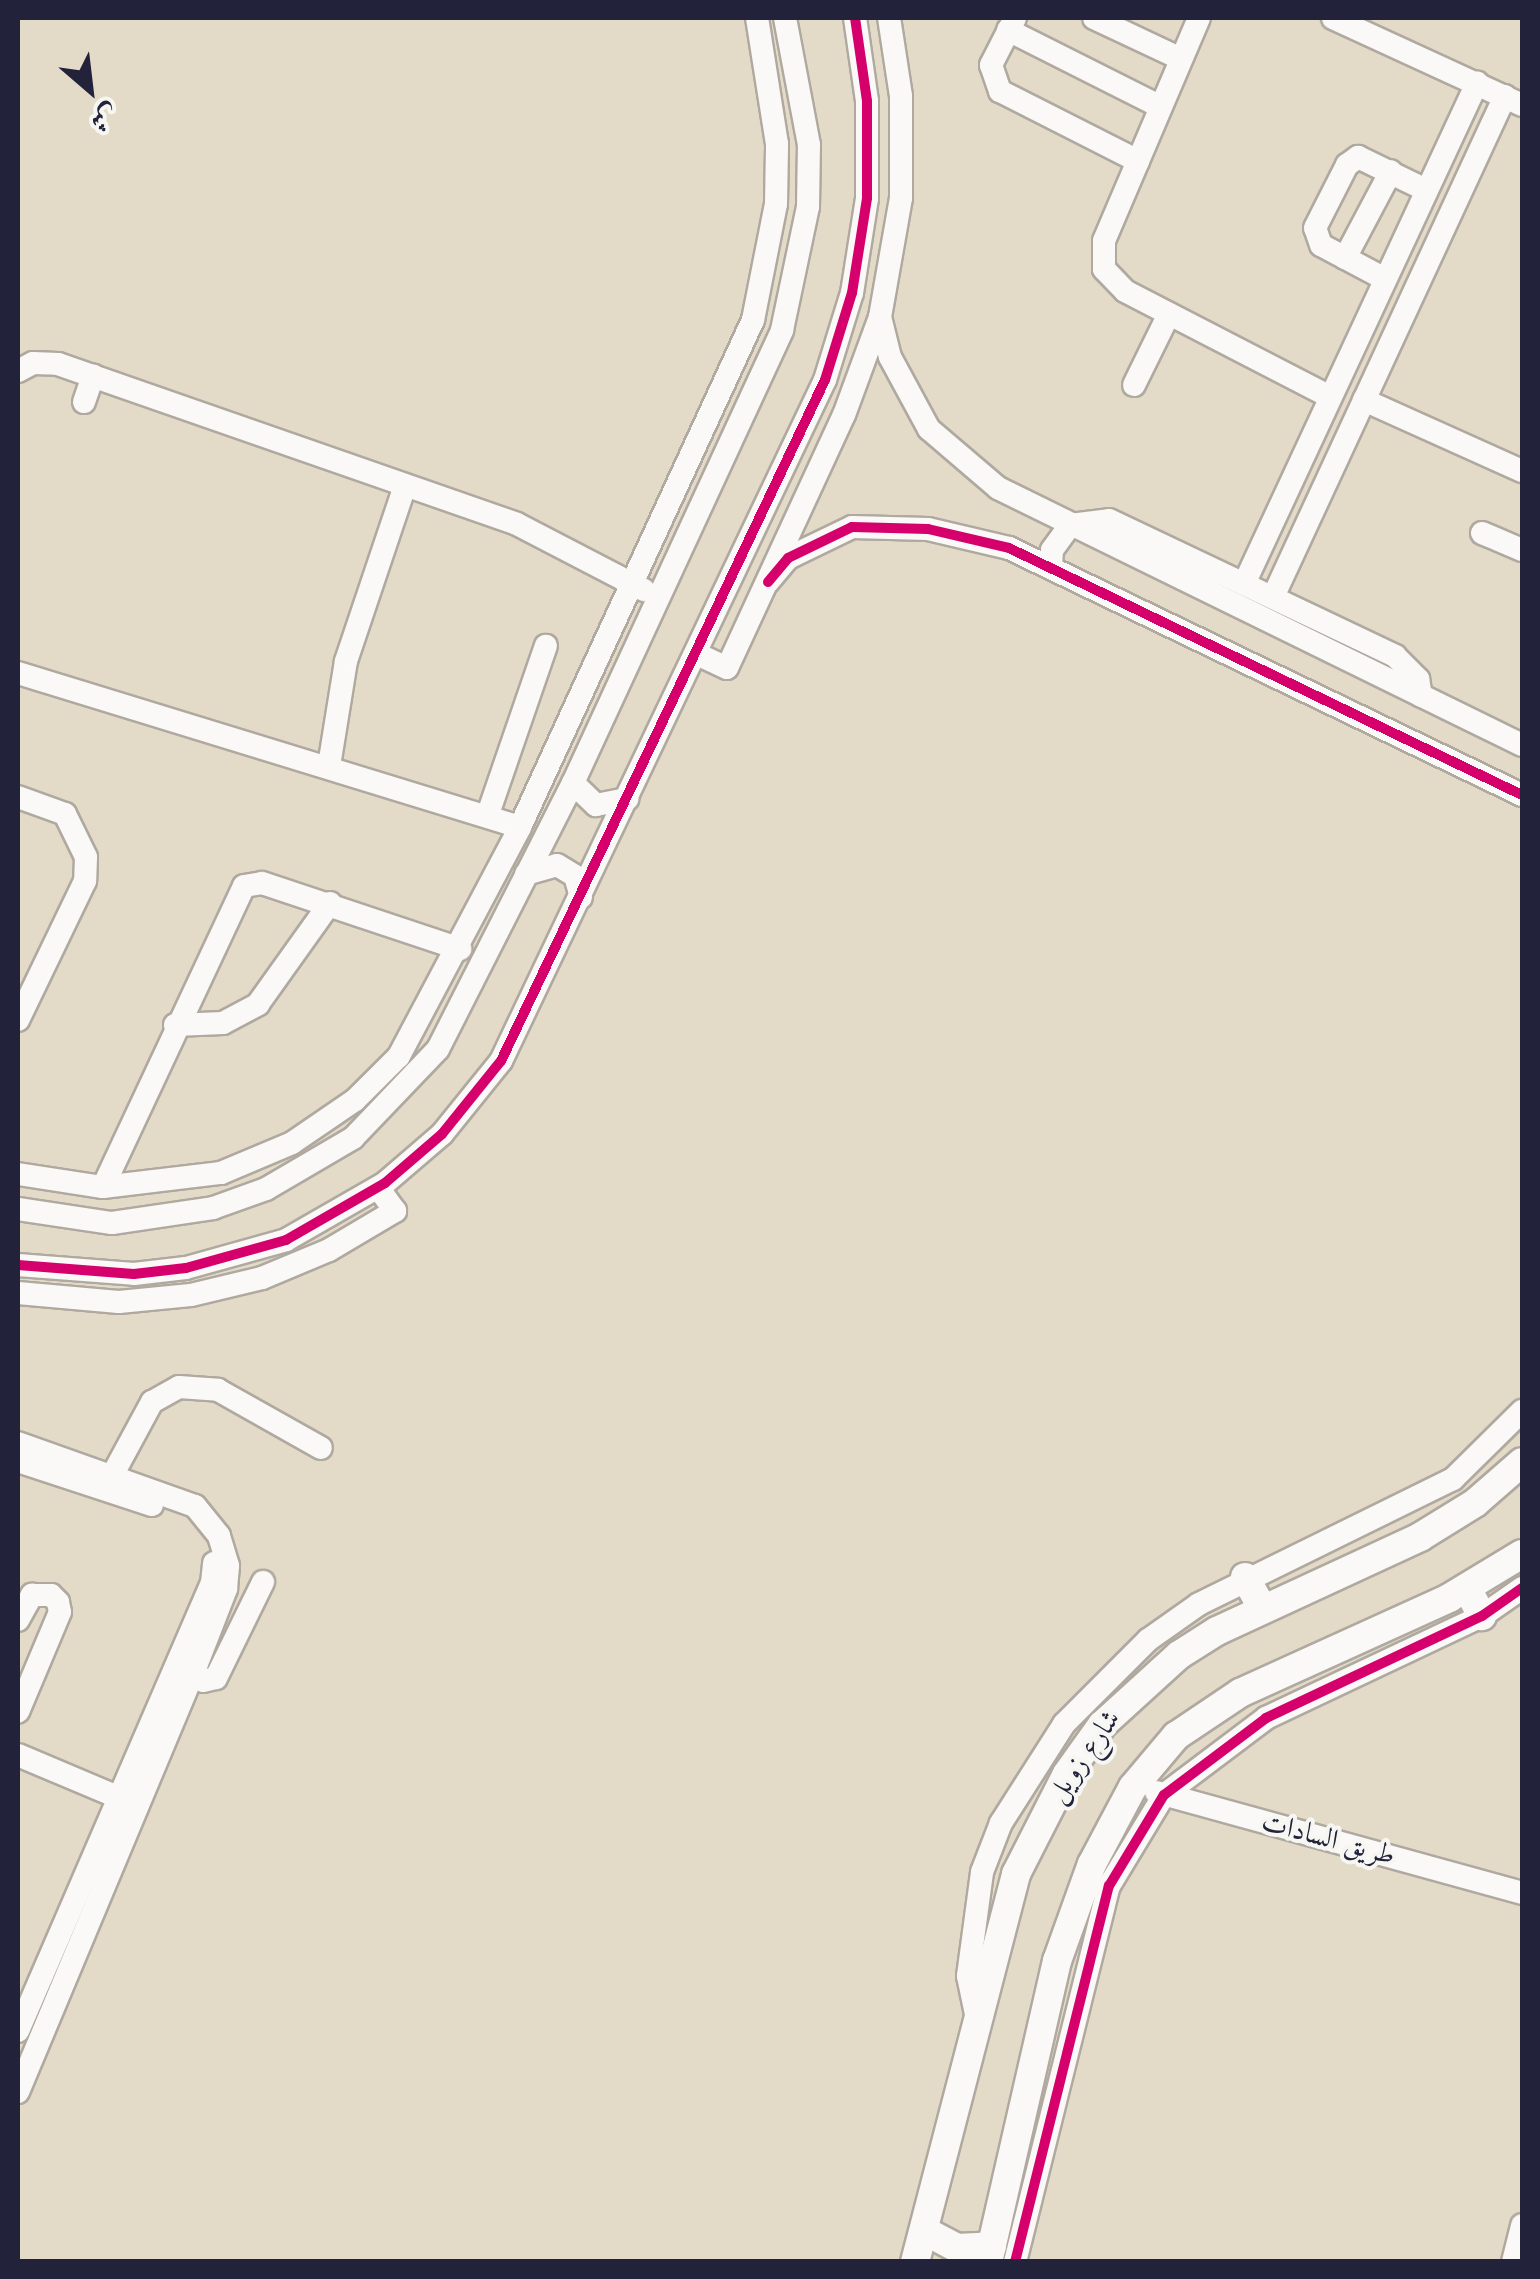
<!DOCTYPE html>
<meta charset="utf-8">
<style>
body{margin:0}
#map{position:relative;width:1540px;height:2279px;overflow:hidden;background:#e4dac8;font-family:"Old Standard TT",Amiri,serif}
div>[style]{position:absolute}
.roads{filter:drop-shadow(2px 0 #afa9a0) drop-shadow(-2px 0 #afa9a0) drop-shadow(0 2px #afa9a0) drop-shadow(0 -2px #afa9a0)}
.minor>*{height:22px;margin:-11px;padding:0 11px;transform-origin:11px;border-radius:11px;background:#fbf9f7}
.major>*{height:28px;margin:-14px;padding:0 14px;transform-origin:14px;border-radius:14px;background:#fbf9f7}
.cycleway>*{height:10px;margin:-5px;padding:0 5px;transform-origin:5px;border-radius:5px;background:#d6006c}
span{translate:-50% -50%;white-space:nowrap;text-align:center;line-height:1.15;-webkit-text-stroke:8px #f6f6f2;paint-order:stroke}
.street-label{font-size:28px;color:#22223b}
.frame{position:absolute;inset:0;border:20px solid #22223b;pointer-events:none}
.north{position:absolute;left:40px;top:40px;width:100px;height:100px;-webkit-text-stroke:8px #f6f6f2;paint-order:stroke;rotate:152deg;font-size:28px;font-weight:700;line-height:40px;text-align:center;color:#22223b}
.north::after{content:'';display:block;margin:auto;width:35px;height:45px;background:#22223b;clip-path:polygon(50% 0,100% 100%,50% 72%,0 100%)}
</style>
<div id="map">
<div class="roads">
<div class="minor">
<i style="left:1015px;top:18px;width:53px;rotate:117.1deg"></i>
<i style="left:991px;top:65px;width:28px;rotate:71deg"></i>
<i style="left:1000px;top:91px;width:155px;rotate:26.9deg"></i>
<i style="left:1094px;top:18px;width:96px;rotate:25.2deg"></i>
<i style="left:1199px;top:18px;width:242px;rotate:113.1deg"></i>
<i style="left:1104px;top:241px;width:28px;rotate:90deg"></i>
<i style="left:1104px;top:269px;width:30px;rotate:46deg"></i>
<i style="left:1125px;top:291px;width:231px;rotate:27.3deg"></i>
<i style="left:1333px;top:18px;width:208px;rotate:24.7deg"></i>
<i style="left:1008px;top:30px;width:171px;rotate:26.7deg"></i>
<i style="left:1345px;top:258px;width:98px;rotate:-62.1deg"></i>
<i style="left:1385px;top:279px;width:72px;rotate:-152deg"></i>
<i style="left:1321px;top:245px;width:18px;rotate:-109deg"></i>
<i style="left:1315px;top:228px;width:71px;rotate:-63.1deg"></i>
<i style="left:1347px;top:165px;width:14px;rotate:-36deg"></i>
<i style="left:1358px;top:157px;width:76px;rotate:25.9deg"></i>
<i style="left:880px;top:317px;width:41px;rotate:76deg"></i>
<i style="left:890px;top:357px;width:82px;rotate:61.6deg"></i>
<i style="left:929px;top:429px;width:91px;rotate:40.5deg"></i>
<i style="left:998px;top:488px;width:584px;rotate:26.13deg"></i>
<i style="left:18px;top:371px;width:17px;rotate:-28deg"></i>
<i style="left:33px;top:363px;width:25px;rotate:2deg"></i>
<i style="left:58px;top:364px;width:486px;rotate:19.2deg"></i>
<i style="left:517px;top:524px;width:143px;rotate:27.5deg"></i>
<i style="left:1134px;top:385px;width:79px;rotate:-63.8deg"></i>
<i style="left:1364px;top:400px;width:173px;rotate:24.2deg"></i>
<i style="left:84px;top:402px;width:28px;rotate:-71deg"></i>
<i style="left:1482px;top:533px;width:43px;rotate:23deg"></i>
<i style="left:1051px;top:565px;width:15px;rotate:-86deg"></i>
<i style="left:1052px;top:550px;width:31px;rotate:-54deg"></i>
<i style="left:1070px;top:525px;width:39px;rotate:-7deg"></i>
<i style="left:1109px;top:520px;width:317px;rotate:25.4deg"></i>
<i style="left:1395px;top:656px;width:33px;rotate:45deg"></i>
<i style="left:1418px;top:679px;width:17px;rotate:80deg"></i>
<i style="left:768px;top:582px;width:31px;rotate:-50deg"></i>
<i style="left:788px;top:558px;width:71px;rotate:-25.8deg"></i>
<i style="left:852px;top:527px;width:76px;rotate:1.5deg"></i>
<i style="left:928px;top:529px;width:83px;rotate:13.2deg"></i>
<i style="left:1009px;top:548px;width:569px;rotate:25.71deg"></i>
<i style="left:1244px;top:584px;width:553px;rotate:-65.06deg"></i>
<i style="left:1273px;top:597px;width:552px;rotate:-65.15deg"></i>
<i style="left:697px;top:654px;width:33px;rotate:25deg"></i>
<i style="left:727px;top:668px;width:279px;rotate:-65.2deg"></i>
<i style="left:844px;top:415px;width:104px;rotate:-69.8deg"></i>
<i style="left:880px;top:317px;width:121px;rotate:-80deg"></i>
<i style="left:901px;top:198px;width:102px;rotate:-90deg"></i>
<i style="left:901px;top:96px;width:79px;rotate:-98.7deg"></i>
<i style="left:18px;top:673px;width:525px;rotate:17.05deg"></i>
<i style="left:329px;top:766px;width:106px;rotate:-80.8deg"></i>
<i style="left:346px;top:661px;width:185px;rotate:-71.4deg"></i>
<i style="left:573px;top:783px;width:32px;rotate:44deg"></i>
<i style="left:596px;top:805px;width:32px;rotate:-11deg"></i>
<i style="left:18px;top:797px;width:50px;rotate:19.9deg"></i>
<i style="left:65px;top:814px;width:48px;rotate:64deg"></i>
<i style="left:86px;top:857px;width:24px;rotate:92deg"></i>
<i style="left:85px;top:881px;width:154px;rotate:115.7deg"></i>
<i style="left:488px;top:814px;width:178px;rotate:-71deg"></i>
<i style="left:526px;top:874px;width:32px;rotate:-16deg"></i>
<i style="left:557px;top:865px;width:21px;rotate:31deg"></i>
<i style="left:575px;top:876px;width:22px;rotate:74deg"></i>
<i style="left:175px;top:1025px;width:48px;rotate:-2.4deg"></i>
<i style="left:223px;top:1023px;width:40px;rotate:-28deg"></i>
<i style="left:258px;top:1004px;width:124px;rotate:-54.5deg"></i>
<i style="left:18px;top:1174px;width:86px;rotate:8.7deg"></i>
<i style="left:103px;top:1187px;width:119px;rotate:-6.8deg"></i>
<i style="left:221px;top:1173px;width:77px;rotate:-22.9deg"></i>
<i style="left:292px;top:1143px;width:76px;rotate:-34.3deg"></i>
<i style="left:355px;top:1100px;width:62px;rotate:-45deg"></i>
<i style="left:399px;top:1056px;width:259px;rotate:-62.1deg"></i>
<i style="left:520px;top:827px;width:558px;rotate:-65.32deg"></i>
<i style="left:753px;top:320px;width:118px;rotate:-78.8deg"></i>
<i style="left:776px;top:204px;width:60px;rotate:-89deg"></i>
<i style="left:777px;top:144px;width:128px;rotate:-99deg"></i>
<i style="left:103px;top:1187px;width:332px;rotate:-64.9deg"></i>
<i style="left:244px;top:886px;width:18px;rotate:-9deg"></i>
<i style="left:262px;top:883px;width:209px;rotate:18.4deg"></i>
<i style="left:18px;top:1209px;width:95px;rotate:8.5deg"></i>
<i style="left:112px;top:1223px;width:102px;rotate:-8.4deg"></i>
<i style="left:213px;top:1208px;width:56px;rotate:-19.7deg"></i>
<i style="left:266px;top:1189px;width:101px;rotate:-30.4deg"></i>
<i style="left:353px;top:1138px;width:123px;rotate:-46.3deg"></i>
<i style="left:438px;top:1049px;width:298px;rotate:-63.1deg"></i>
<i style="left:573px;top:783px;width:499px;rotate:-65.2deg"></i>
<i style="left:782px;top:330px;width:126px;rotate:-78.1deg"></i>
<i style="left:808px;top:207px;width:62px;rotate:-89.1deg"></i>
<i style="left:809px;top:145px;width:129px;rotate:-100.7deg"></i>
<i style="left:18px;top:1265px;width:116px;rotate:4.4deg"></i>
<i style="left:134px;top:1274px;width:52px;rotate:-6.6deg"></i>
<i style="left:186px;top:1268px;width:104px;rotate:-15.6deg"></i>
<i style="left:286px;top:1240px;width:114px;rotate:-29.9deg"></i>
<i style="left:385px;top:1183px;width:75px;rotate:-40.7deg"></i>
<i style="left:442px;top:1134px;width:94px;rotate:-51.1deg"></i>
<i style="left:501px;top:1061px;width:754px;rotate:-64.56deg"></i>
<i style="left:825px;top:380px;width:91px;rotate:-72.8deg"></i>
<i style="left:852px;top:293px;width:96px;rotate:-81deg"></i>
<i style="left:867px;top:198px;width:97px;rotate:-90deg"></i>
<i style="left:867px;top:101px;width:84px;rotate:-98.2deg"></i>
<i style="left:18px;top:1293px;width:101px;rotate:5.1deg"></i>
<i style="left:119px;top:1302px;width:72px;rotate:-5.6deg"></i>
<i style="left:191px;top:1295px;width:73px;rotate:-13.5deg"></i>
<i style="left:262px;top:1278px;width:73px;rotate:-22.7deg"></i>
<i style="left:329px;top:1250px;width:77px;rotate:-30.6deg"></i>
<i style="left:395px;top:1211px;width:29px;rotate:-126deg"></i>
<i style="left:18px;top:1443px;width:188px;rotate:19.6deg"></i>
<i style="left:195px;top:1506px;width:38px;rotate:51deg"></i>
<i style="left:219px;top:1536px;width:31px;rotate:73deg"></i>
<i style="left:228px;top:1566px;width:23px;rotate:95deg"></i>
<i style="left:226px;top:1589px;width:93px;rotate:111.3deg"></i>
<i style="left:192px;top:1676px;width:451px;rotate:112.7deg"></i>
<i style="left:18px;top:1461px;width:141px;rotate:18.2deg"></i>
<i style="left:113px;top:1474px;width:82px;rotate:-61.6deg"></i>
<i style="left:152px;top:1402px;width:31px;rotate:-29deg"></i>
<i style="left:179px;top:1387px;width:39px;rotate:4deg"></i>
<i style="left:218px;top:1390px;width:118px;rotate:29.4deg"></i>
<i style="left:18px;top:1620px;width:29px;rotate:-61deg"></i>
<i style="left:32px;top:1595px;width:19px"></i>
<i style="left:51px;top:1595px;width:10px;rotate:45deg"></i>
<i style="left:58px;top:1602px;width:10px;rotate:79deg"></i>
<i style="left:60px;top:1612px;width:108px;rotate:112.8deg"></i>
<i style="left:181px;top:1671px;width:24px;rotate:24deg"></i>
<i style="left:203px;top:1681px;width:13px;rotate:-13deg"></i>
<i style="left:216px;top:1678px;width:107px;rotate:-63.9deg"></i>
<i style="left:18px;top:1755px;width:111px;rotate:22.9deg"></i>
<i style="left:1156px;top:1792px;width:380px;rotate:15.4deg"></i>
<i style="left:977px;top:2019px;width:44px;rotate:-101.8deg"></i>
<i style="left:968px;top:1976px;width:105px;rotate:-82.3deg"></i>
<i style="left:982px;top:1872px;width:53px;rotate:-68.8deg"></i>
<i style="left:1001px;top:1823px;width:117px;rotate:-57.5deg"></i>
<i style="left:1064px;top:1724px;width:119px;rotate:-45deg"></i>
<i style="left:1148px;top:1640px;width:62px;rotate:-35.2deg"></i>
<i style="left:1199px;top:1604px;width:283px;rotate:-26.2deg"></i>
<i style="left:1453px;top:1479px;width:97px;rotate:-44.6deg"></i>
<i style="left:18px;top:2031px;width:488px;rotate:-66.6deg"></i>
<i style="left:212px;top:1583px;width:20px;rotate:-84deg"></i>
<i style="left:1015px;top:2262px;width:388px;rotate:-76deg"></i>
<i style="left:1109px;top:1886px;width:106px;rotate:-58.9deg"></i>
<i style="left:1164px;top:1795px;width:128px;rotate:-37deg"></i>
<i style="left:1266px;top:1718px;width:239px;rotate:-25.3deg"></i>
<i style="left:1482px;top:1616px;width:49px;rotate:-35deg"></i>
<i style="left:1513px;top:2262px;width:38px;rotate:-76deg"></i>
</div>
<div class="major">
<i style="left:1245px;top:1577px;width:37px;rotate:61deg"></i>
<i style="left:1467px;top:1588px;width:32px;rotate:62deg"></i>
<i style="left:925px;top:2231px;width:36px;rotate:28deg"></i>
<i style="left:957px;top:2248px;width:35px;rotate:-3deg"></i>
<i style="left:915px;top:2262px;width:401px;rotate:-75.4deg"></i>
<i style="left:1016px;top:1874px;width:112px;rotate:-63deg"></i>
<i style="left:1067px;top:1774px;width:60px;rotate:-54.5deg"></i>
<i style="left:1102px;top:1725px;width:104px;rotate:-42.3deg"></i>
<i style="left:1179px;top:1655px;width:45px;rotate:-32.3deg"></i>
<i style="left:1217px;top:1631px;width:224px;rotate:-24.8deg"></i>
<i style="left:1420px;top:1537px;width:65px;rotate:-31.7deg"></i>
<i style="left:1475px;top:1503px;width:62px;rotate:-41.1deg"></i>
<i style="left:988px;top:2262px;width:309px;rotate:-77.1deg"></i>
<i style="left:1057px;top:1961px;width:103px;rotate:-70.2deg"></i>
<i style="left:1092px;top:1864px;width:87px;rotate:-62deg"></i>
<i style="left:1133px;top:1787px;width:67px;rotate:-49.9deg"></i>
<i style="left:1176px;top:1736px;width:77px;rotate:-33.9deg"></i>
<i style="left:1240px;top:1693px;width:230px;rotate:-24.4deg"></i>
<i style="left:1449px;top:1598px;width:85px;rotate:-31.1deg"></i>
</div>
</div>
<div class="cycleway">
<i style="left:768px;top:582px;width:31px;rotate:-50deg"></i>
<i style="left:788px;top:558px;width:71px;rotate:-25.8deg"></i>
<i style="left:852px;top:527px;width:76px;rotate:1.5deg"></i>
<i style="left:928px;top:529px;width:83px;rotate:13.2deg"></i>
<i style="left:1009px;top:548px;width:569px;rotate:25.71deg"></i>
<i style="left:18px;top:1265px;width:116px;rotate:4.4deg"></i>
<i style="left:134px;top:1274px;width:52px;rotate:-6.6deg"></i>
<i style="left:186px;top:1268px;width:104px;rotate:-15.6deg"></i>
<i style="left:286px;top:1240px;width:114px;rotate:-29.9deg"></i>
<i style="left:385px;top:1183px;width:75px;rotate:-40.7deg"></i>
<i style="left:442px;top:1134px;width:94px;rotate:-51.1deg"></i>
<i style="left:501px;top:1061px;width:754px;rotate:-64.56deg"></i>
<i style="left:825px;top:380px;width:91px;rotate:-72.8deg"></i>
<i style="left:852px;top:293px;width:96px;rotate:-81deg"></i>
<i style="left:867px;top:198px;width:97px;rotate:-90deg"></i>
<i style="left:867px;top:101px;width:84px;rotate:-98.2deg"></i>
<i style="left:1015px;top:2262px;width:388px;rotate:-76deg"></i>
<i style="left:1109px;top:1886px;width:106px;rotate:-58.9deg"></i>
<i style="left:1164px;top:1795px;width:128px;rotate:-37deg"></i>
<i style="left:1266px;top:1718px;width:239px;rotate:-25.3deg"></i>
<i style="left:1482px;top:1616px;width:49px;rotate:-35deg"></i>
</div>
<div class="street-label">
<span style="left:1085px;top:1757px;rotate:-55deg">شارع زويل</span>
<span style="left:1328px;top:1840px;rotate:15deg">طريق السادات</span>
</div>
<div class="frame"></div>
<div class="north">ش</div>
</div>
